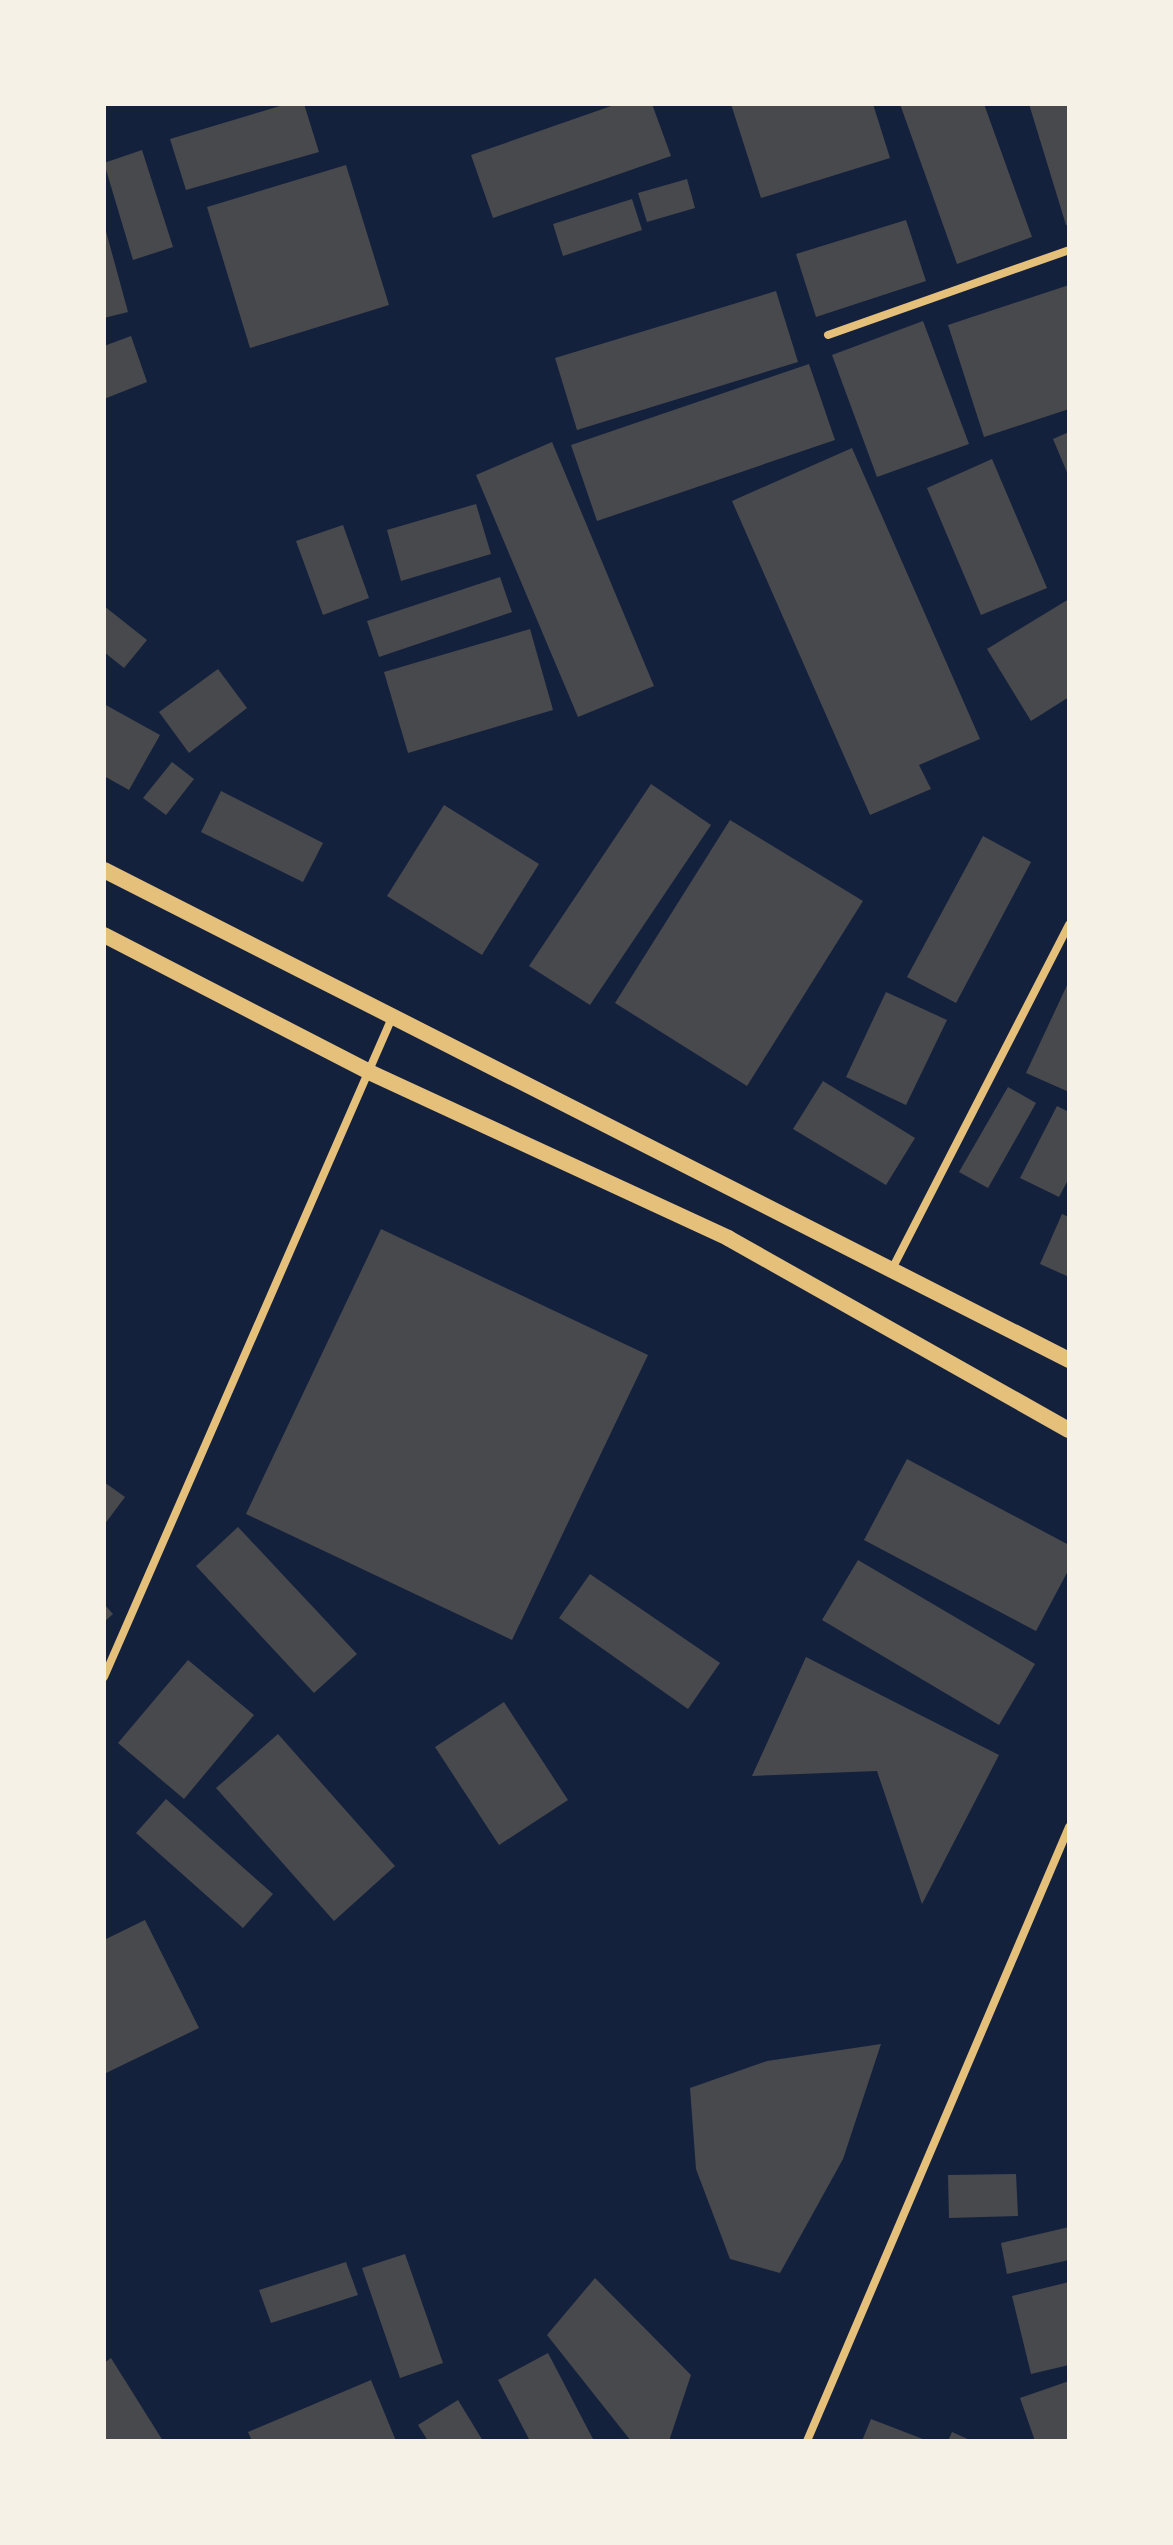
<!DOCTYPE html>
<style>
body{margin:0}
#map{position:relative;width:1173px;height:2545px;overflow:hidden;background:#14213d;font-family:"DejaVu Sans",sans-serif}
div>[style]{position:absolute}
.building>*{inset:0;background:#48494c}
.minor>*{height:8px;margin:-4px;padding:0 4px;transform-origin:4px;border-radius:4px;background:#e5c07b}
.secondary>*{height:16px;margin:-8px;padding:0 8px;transform-origin:8px;border-radius:8px;background:#e5c07b}
span{translate:-50% -50%;white-space:nowrap;text-align:center;line-height:1.15;-webkit-text-stroke:8px #f6f1e7;paint-order:stroke}
.frame{position:absolute;inset:0;border:106px solid #f6f1e7;pointer-events:none}
</style>
<div id="map">
<div class="building">
<i style="clip-path:polygon(287px 104px,304px 104px,319px 152px,186px 190px,170px 139px)"></i>
<i style="clip-path:polygon(617px 104px,652px 104px,671px 156px,493px 218px,471px 155px)"></i>
<i style="clip-path:polygon(731px 104px,873px 104px,890px 158px,761px 198px)"></i>
<i style="clip-path:polygon(900px 104px,984px 104px,1032px 237px,957px 264px)"></i>
<i style="clip-path:polygon(1029px 104px,1069px 104px,1069px 225px,1066px 225px)"></i>
<i style="clip-path:polygon(142px 150px,173px 247px,133px 260px,104px 163px)"></i>
<i style="clip-path:polygon(346px 165px,389px 305px,250px 348px,207px 207px)"></i>
<i style="clip-path:polygon(687px 179px,695px 208px,647px 222px,638px 193px)"></i>
<i style="clip-path:polygon(632px 199px,642px 230px,563px 256px,553px 224px)"></i>
<i style="clip-path:polygon(906px 220px,926px 281px,816px 317px,796px 254px)"></i>
<i style="clip-path:polygon(104px 224px,128px 312px,104px 318px)"></i>
<i style="clip-path:polygon(1069px 285px,1069px 409px,984px 437px,948px 325px)"></i>
<i style="clip-path:polygon(776px 291px,798px 362px,577px 430px,555px 358px)"></i>
<i style="clip-path:polygon(923px 321px,969px 444px,877px 477px,832px 355px)"></i>
<i style="clip-path:polygon(131px 336px,147px 382px,104px 399px,104px 346px)"></i>
<i style="clip-path:polygon(809px 364px,835px 440px,597px 521px,571px 445px)"></i>
<i style="clip-path:polygon(1069px 432px,1069px 477px,1053px 439px)"></i>
<i style="clip-path:polygon(552px 442px,654px 686px,578px 717px,476px 475px)"></i>
<i style="clip-path:polygon(852px 448px,980px 739px,919px 765px,931px 789px,870px 815px,732px 501px)"></i>
<i style="clip-path:polygon(992px 459px,1047px 588px,981px 615px,927px 488px)"></i>
<i style="clip-path:polygon(476px 504px,491px 554px,401px 581px,387px 530px)"></i>
<i style="clip-path:polygon(343px 525px,369px 598px,323px 615px,296px 541px)"></i>
<i style="clip-path:polygon(500px 577px,512px 612px,379px 657px,367px 621px)"></i>
<i style="clip-path:polygon(1069px 599px,1069px 697px,1031px 721px,987px 649px)"></i>
<i style="clip-path:polygon(104px 606px,147px 640px,124px 668px,104px 652px)"></i>
<i style="clip-path:polygon(530px 629px,553px 710px,408px 753px,384px 672px)"></i>
<i style="clip-path:polygon(218px 669px,247px 708px,189px 753px,159px 712px)"></i>
<i style="clip-path:polygon(104px 704px,160px 735px,129px 790px,104px 776px)"></i>
<i style="clip-path:polygon(172px 762px,194px 779px,166px 815px,143px 798px)"></i>
<i style="clip-path:polygon(651px 784px,711px 825px,590px 1005px,529px 966px)"></i>
<i style="clip-path:polygon(221px 791px,323px 843px,303px 882px,201px 832px)"></i>
<i style="clip-path:polygon(444px 805px,539px 864px,482px 955px,387px 896px)"></i>
<i style="clip-path:polygon(730px 820px,863px 901px,747px 1086px,615px 1003px)"></i>
<i style="clip-path:polygon(983px 836px,1031px 862px,956px 1003px,907px 977px)"></i>
<i style="clip-path:polygon(1069px 981px,1069px 1092px,1026px 1073px)"></i>
<i style="clip-path:polygon(886px 992px,947px 1020px,906px 1105px,846px 1077px)"></i>
<i style="clip-path:polygon(823px 1081px,915px 1138px,886px 1185px,793px 1129px)"></i>
<i style="clip-path:polygon(1008px 1087px,1036px 1103px,988px 1188px,959px 1172px)"></i>
<i style="clip-path:polygon(1057px 1106px,1069px 1112px,1069px 1178px,1059px 1197px,1020px 1178px)"></i>
<i style="clip-path:polygon(1062px 1214px,1069px 1217px,1069px 1277px,1040px 1264px)"></i>
<i style="clip-path:polygon(381px 1229px,648px 1355px,512px 1640px,246px 1514px)"></i>
<i style="clip-path:polygon(907px 1459px,1069px 1545px,1069px 1569px,1036px 1631px,864px 1540px)"></i>
<i style="clip-path:polygon(104px 1482px,125px 1497px,104px 1525px)"></i>
<i style="clip-path:polygon(238px 1527px,357px 1654px,314px 1693px,196px 1566px)"></i>
<i style="clip-path:polygon(858px 1560px,1035px 1664px,999px 1725px,822px 1620px)"></i>
<i style="clip-path:polygon(590px 1574px,720px 1663px,688px 1709px,559px 1618px)"></i>
<i style="clip-path:polygon(104px 1604px,113px 1614px,104px 1622px)"></i>
<i style="clip-path:polygon(806px 1657px,999px 1755px,922px 1904px,877px 1771px,752px 1776px)"></i>
<i style="clip-path:polygon(188px 1660px,254px 1715px,184px 1799px,118px 1743px)"></i>
<i style="clip-path:polygon(504px 1702px,568px 1800px,499px 1845px,435px 1747px)"></i>
<i style="clip-path:polygon(278px 1734px,395px 1866px,334px 1921px,216px 1788px)"></i>
<i style="clip-path:polygon(166px 1799px,273px 1894px,243px 1928px,136px 1833px)"></i>
<i style="clip-path:polygon(145px 1920px,199px 2028px,104px 2074px,104px 1940px)"></i>
<i style="clip-path:polygon(881px 2044px,843px 2159px,780px 2273px,730px 2259px,696px 2169px,690px 2088px,767px 2061px)"></i>
<i style="clip-path:polygon(1016px 2174px,1018px 2216px,949px 2218px,948px 2175px)"></i>
<i style="clip-path:polygon(1069px 2227px,1069px 2260px,1007px 2274px,1001px 2243px)"></i>
<i style="clip-path:polygon(405px 2254px,443px 2363px,400px 2378px,362px 2268px)"></i>
<i style="clip-path:polygon(346px 2262px,358px 2295px,271px 2323px,259px 2290px)"></i>
<i style="clip-path:polygon(595px 2278px,691px 2375px,669px 2441px,631px 2441px,547px 2335px)"></i>
<i style="clip-path:polygon(1069px 2282px,1069px 2365px,1031px 2374px,1012px 2296px)"></i>
<i style="clip-path:polygon(548px 2353px,594px 2441px,530px 2441px,498px 2380px)"></i>
<i style="clip-path:polygon(111px 2358px,163px 2441px,104px 2441px,104px 2363px)"></i>
<i style="clip-path:polygon(371px 2380px,396px 2441px,252px 2441px,248px 2432px)"></i>
<i style="clip-path:polygon(1069px 2381px,1069px 2441px,1035px 2441px,1020px 2398px)"></i>
<i style="clip-path:polygon(458px 2400px,483px 2441px,428px 2441px,418px 2425px)"></i>
<i style="clip-path:polygon(871px 2419px,928px 2441px,862px 2441px)"></i>
<i style="clip-path:polygon(952px 2432px,972px 2441px,948px 2441px)"></i>
</div>
<div class="minor">
<i style="left:828px;top:335px;width:256px;rotate:-19.4deg"></i>
<i style="left:892px;top:1269px;width:387px;rotate:-62.8deg"></i>
<i style="left:104px;top:1677px;width:717px;rotate:-66.4deg"></i>
<i style="left:807px;top:2441px;width:668px;rotate:-66.89deg"></i>
</div>
<div class="secondary">
<i style="left:104px;top:870px;width:1082px;rotate:26.92deg"></i>
<i style="left:104px;top:935px;width:298px;rotate:27.3deg"></i>
<i style="left:369px;top:1072px;width:396px;rotate:24.8deg"></i>
<i style="left:728px;top:1238px;width:391px;rotate:29.4deg"></i>
</div>
<div class="frame"></div>
</div>
